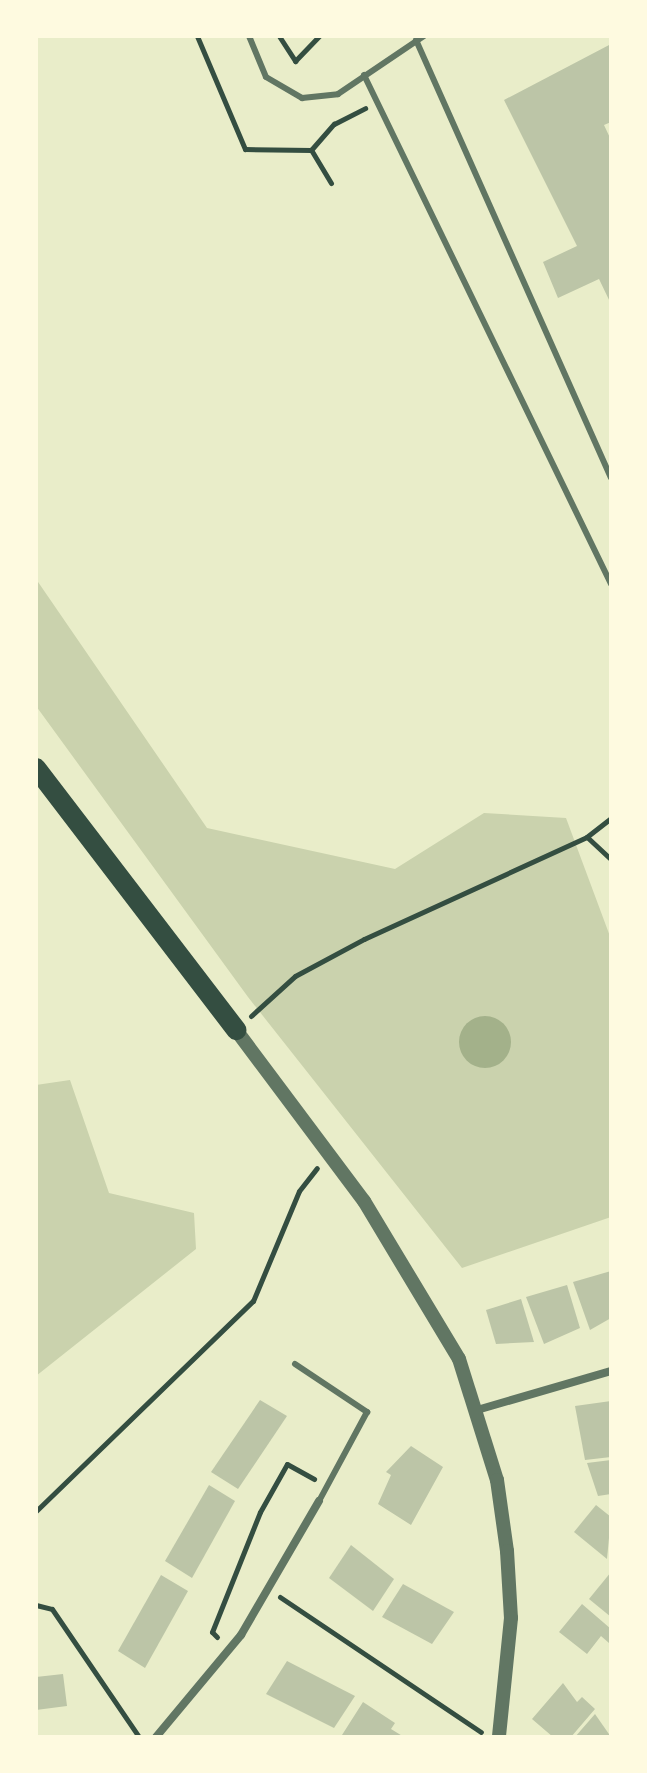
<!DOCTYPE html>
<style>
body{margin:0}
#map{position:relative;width:647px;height:1773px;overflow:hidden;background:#e9edc9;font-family:"DejaVu Sans",sans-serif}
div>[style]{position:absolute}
.green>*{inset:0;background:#cad2ad}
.water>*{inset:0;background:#a3b18a}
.round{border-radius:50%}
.building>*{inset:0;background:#bcc5a7}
.path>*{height:5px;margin:-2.5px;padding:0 2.5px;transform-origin:2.5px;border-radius:2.5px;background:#344e41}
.service>*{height:6px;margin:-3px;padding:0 3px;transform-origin:3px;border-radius:3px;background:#617663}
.minor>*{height:8px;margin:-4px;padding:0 4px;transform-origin:4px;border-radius:4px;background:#617663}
.tertiary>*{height:14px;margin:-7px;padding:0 7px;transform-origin:7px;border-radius:7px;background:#617663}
.primary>*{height:20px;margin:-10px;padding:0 10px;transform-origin:10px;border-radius:10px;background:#344e41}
span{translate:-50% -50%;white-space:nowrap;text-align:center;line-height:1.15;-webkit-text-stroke:7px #fefae0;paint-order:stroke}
.frame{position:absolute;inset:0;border:38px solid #fefae0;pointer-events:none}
</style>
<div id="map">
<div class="green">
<i style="clip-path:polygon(36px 579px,207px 828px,395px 869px,484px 813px,566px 818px,611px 939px,611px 1217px,462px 1268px,248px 997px,36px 706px)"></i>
<i style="clip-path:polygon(70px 1080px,109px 1193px,194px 1213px,196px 1249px,36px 1376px,36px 1085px)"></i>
</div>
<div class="water">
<i class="round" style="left:459px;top:1016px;width:52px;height:52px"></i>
</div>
<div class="building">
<i style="clip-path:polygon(611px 44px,611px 122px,604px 125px,611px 140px,611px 304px,599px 279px,558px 298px,543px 262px,577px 246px,504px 100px)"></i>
<i style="clip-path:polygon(611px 1271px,611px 1318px,590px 1330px,573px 1282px)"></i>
<i style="clip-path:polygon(567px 1285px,580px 1328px,544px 1344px,526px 1297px)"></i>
<i style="clip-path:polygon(521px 1299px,534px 1342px,496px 1344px,486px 1310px)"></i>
<i style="clip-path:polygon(260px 1400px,287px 1416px,238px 1489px,211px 1472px)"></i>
<i style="clip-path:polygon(611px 1401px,611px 1457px,585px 1460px,575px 1406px)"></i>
<i style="clip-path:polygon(411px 1446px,443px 1467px,411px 1525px,378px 1504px,391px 1475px,386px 1472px)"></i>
<i style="clip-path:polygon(611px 1460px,611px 1494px,598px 1496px,587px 1463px)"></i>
<i style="clip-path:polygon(209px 1485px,235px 1501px,192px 1578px,165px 1561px)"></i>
<i style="clip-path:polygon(596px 1505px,611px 1517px,607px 1559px,574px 1532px)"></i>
<i style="clip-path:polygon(351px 1545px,394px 1579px,373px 1611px,329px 1578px)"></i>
<i style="clip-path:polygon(611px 1572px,611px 1617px,589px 1599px)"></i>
<i style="clip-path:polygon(161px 1575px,188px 1591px,145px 1668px,118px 1651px)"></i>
<i style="clip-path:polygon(403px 1584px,454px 1612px,432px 1644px,382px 1617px)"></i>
<i style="clip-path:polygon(582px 1604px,611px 1629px,609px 1643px,601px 1636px,587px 1654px,559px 1632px)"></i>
<i style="clip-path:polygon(287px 1661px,355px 1696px,334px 1728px,266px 1694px)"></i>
<i style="clip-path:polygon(63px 1674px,67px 1706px,36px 1710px,36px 1677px)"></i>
<i style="clip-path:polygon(563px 1683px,577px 1702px,582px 1697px,595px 1709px,571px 1737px,553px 1737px,532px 1719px)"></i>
<i style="clip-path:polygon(363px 1702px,395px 1723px,391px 1729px,404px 1737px,342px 1735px)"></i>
<i style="clip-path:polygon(595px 1714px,611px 1737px,575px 1737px)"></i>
</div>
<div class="path">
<i style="left:197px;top:36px;width:123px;rotate:67deg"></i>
<i style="left:245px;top:149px;width:66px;rotate:0.9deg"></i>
<i style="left:279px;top:36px;width:30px;rotate:57deg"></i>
<i style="left:295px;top:61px;width:35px;rotate:-46deg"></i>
<i style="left:331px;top:183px;width:39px;rotate:-121deg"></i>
<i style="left:311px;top:150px;width:35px;rotate:-49deg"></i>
<i style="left:334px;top:124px;width:35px;rotate:-27deg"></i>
<i style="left:611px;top:818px;width:31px;rotate:142deg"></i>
<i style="left:587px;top:837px;width:33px;rotate:43deg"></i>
<i style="left:251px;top:1016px;width:59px;rotate:-42.3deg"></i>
<i style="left:295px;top:976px;width:78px;rotate:-28.2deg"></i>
<i style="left:364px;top:939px;width:245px;rotate:-24.6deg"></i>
<i style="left:36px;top:1511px;width:302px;rotate:-44.1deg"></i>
<i style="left:253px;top:1301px;width:119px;rotate:-67.3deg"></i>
<i style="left:299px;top:1191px;width:29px;rotate:-52deg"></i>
<i style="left:280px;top:1597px;width:242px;rotate:33.9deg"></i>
<i style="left:36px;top:1605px;width:16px;rotate:14deg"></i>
<i style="left:52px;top:1609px;width:155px;rotate:55.8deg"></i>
<i style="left:217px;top:1637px;width:7px;rotate:-135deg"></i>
<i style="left:212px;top:1632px;width:129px;rotate:-68.2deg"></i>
<i style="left:260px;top:1512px;width:55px;rotate:-60.6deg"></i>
<i style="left:287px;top:1464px;width:31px;rotate:29deg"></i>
</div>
<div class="service">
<i style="left:249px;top:36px;width:44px;rotate:67.5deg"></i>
<i style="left:266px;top:77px;width:42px;rotate:30.3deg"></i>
<i style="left:302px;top:98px;width:36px;rotate:-6deg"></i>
<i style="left:338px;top:94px;width:104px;rotate:-34deg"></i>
<i style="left:416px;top:40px;width:479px;rotate:66deg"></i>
<i style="left:364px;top:75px;width:566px;rotate:64.11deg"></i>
<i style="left:295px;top:1364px;width:87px;rotate:33.7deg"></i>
<i style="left:367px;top:1412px;width:101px;rotate:118.3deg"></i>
</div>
<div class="minor">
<i style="left:477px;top:1410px;width:140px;rotate:-16.2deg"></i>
<i style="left:156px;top:1737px;width:133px;rotate:-50.2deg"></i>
<i style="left:241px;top:1635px;width:155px;rotate:-59.8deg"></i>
</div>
<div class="tertiary">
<i style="left:236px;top:1030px;width:214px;rotate:53.2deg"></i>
<i style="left:364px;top:1201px;width:184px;rotate:59deg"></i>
<i style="left:459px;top:1359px;width:127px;rotate:72.6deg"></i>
<i style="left:497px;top:1480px;width:72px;rotate:82deg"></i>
<i style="left:507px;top:1551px;width:67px;rotate:86.6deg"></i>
<i style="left:511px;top:1618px;width:120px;rotate:95.8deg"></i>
</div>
<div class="primary">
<i style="left:36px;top:768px;width:330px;rotate:52.6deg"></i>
</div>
<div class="frame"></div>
</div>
